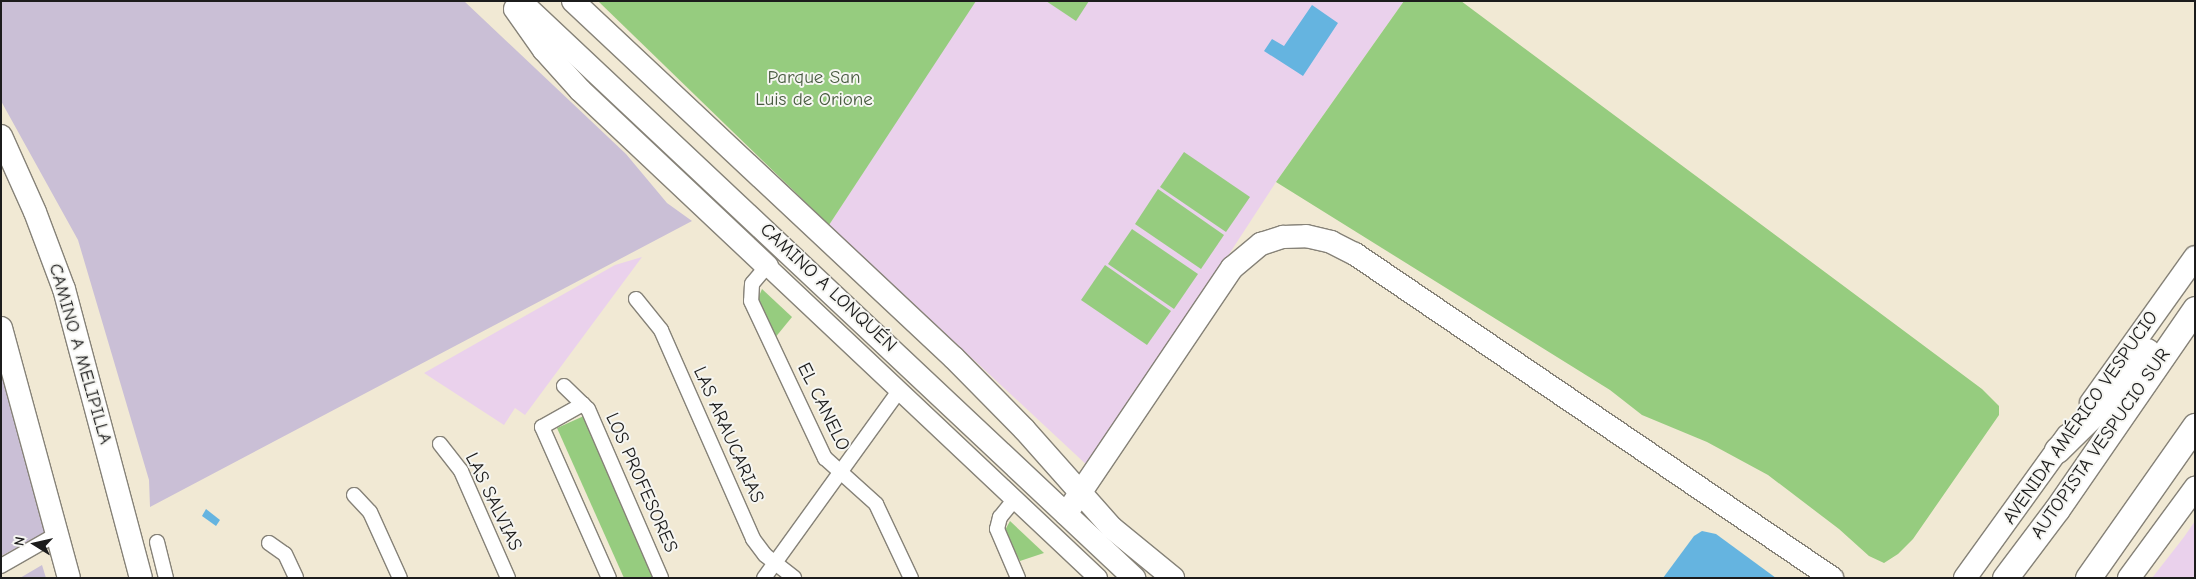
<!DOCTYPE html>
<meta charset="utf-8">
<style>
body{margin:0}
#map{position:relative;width:2196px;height:579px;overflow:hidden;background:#f1e9d4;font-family:"Comic Neue",sans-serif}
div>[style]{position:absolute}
.built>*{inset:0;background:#ead1ec}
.industrial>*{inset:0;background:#cabfd6}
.green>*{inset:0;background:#96cc7f}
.water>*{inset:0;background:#65b4e0}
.roads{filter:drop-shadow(1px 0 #868278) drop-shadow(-1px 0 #868278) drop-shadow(0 1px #868278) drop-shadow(0 -1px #868278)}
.minor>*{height:14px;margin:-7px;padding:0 7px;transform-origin:7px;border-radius:7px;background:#fff}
.tertiary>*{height:18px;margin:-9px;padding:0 9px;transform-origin:9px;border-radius:9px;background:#fff}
.primary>*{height:22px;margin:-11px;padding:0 11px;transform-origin:11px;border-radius:11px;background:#fff}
.motorway>*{height:25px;margin:-12.5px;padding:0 12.5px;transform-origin:12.5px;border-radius:12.5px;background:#fff}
span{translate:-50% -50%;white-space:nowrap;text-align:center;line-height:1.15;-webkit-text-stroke:4px #f6f6f2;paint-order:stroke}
.park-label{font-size:19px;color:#475a3f}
.street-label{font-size:19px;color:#1c1c1c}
.frame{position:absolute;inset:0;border:2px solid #1c1c1c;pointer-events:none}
.north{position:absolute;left:10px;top:519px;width:50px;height:50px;-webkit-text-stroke:4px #f6f6f2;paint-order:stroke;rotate:280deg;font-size:14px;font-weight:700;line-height:20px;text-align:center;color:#1c1c1c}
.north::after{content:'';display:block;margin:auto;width:18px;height:22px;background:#1c1c1c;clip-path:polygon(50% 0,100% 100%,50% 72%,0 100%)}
</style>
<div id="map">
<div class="built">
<i style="clip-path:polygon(974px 1px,1404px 1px,1276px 182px,1090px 468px,829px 225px)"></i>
<i style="clip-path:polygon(642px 257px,525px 415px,515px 408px,504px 425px,424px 373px,615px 265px)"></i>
<i style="clip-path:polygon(2195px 521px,2195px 578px,2152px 578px,2184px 537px)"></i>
</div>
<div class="industrial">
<i style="clip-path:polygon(1px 1px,464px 1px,626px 154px,667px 203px,692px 221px,150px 507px,149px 480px,78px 240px,1px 101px)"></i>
<i style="clip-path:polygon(1px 373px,45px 533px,1px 556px)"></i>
<i style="clip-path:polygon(42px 565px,46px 578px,20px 578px)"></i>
</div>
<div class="green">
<i style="clip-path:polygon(598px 1px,976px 1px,829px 225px)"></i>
<i style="clip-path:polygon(1046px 1px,1089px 1px,1076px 21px)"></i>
<i style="clip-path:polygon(1404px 1px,1461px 1px,1982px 389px,1999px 406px,1999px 415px,1913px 539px,1898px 554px,1884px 563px,1869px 556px,1839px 529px,1768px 475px,1707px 442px,1642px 415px,1610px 390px,1276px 182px)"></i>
<i style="clip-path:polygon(1184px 152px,1250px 197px,1226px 232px,1160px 187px)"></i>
<i style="clip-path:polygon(1158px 189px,1224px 235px,1201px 269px,1135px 224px)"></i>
<i style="clip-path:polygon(1132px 229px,1198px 274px,1174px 309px,1108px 264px)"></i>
<i style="clip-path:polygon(1105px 265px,1171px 311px,1147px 345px,1081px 300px)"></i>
<i style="clip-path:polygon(762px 289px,792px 317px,774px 339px,757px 301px)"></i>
<i style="clip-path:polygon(586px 415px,654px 578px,624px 578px,557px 428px)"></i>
<i style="clip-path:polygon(1010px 521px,1044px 553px,1020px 561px,1004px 532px)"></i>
</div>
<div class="water">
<i style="clip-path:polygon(1312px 5px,1338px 23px,1303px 76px,1264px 51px,1272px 39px,1284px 46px)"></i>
<i style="clip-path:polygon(206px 509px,220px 520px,216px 526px,202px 516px)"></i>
<i style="clip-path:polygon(1702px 531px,1716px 534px,1776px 578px,1663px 578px,1694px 536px)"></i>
</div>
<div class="roads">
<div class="minor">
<i style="left:767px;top:266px;width:23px;rotate:130deg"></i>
<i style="left:752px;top:284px;width:17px;rotate:93deg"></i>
<i style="left:751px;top:301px;width:174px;rotate:64.8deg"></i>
<i style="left:825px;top:458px;width:69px;rotate:42deg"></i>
<i style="left:876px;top:504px;width:82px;rotate:64.7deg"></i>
<i style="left:636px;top:299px;width:40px;rotate:51deg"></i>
<i style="left:661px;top:330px;width:228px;rotate:66.2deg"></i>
<i style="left:753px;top:539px;width:20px;rotate:53deg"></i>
<i style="left:765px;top:555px;width:37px;rotate:38deg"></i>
<i style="left:564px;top:386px;width:33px;rotate:44deg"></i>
<i style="left:588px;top:409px;width:184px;rotate:66.6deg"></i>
<i style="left:583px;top:404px;width:47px;rotate:150.7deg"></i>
<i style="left:542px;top:427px;width:165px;rotate:66.1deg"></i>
<i style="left:440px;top:444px;width:34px;rotate:52deg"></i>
<i style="left:461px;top:471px;width:117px;rotate:66.3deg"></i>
<i style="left:354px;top:495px;width:23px;rotate:47deg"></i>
<i style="left:370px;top:512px;width:72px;rotate:65.6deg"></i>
<i style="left:1014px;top:500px;width:22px;rotate:129deg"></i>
<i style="left:1000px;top:517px;width:12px;rotate:104deg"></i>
<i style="left:997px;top:529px;width:53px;rotate:66.8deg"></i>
<i style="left:157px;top:542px;width:37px;rotate:76deg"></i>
<i style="left:269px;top:543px;width:19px;rotate:35deg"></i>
<i style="left:285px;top:554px;width:26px;rotate:65deg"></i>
<i style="left:1px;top:566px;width:64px;rotate:-29.7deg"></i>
<i style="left:764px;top:578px;width:229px;rotate:-54.2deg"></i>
</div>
<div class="tertiary">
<i style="left:767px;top:266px;width:455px;rotate:43.3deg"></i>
</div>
<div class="primary">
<i style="left:520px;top:1px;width:843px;rotate:43.22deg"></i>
<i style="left:573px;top:1px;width:522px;rotate:43.14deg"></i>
<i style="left:954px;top:358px;width:100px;rotate:45.4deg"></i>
<i style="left:1024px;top:429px;width:132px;rotate:48.4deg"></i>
<i style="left:1112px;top:528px;width:79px;rotate:39.3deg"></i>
<i style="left:515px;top:9px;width:50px;rotate:54.7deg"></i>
<i style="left:544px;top:50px;width:54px;rotate:48deg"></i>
<i style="left:580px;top:90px;width:257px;rotate:43.3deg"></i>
<i style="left:1px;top:136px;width:83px;rotate:65.9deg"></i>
<i style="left:35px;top:212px;width:82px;rotate:69.4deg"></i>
<i style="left:64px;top:289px;width:299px;rotate:75.1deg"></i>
<i style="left:1px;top:328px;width:259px;rotate:74.8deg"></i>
<i style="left:2091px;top:403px;width:179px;rotate:-54.5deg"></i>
<i style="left:1066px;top:514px;width:297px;rotate:-56deg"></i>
<i style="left:1232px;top:268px;width:38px;rotate:-40deg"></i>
<i style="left:1261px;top:244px;width:23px;rotate:-18deg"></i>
<i style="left:1283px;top:237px;width:23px;rotate:-2deg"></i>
<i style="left:1306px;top:236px;width:26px;rotate:13deg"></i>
<i style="left:1331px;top:242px;width:27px;rotate:27deg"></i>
<i style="left:1355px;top:254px;width:577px;rotate:34.19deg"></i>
<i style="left:1965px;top:578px;width:176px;rotate:-54.2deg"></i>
<i style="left:2129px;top:578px;width:112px;rotate:-53.7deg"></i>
</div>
<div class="motorway">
<i style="left:2057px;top:450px;width:63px;rotate:-44.4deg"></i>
<i style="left:2102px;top:406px;width:71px;rotate:-50.7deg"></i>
<i style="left:2005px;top:578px;width:86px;rotate:-53deg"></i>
<i style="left:2057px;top:509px;width:243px;rotate:-55.4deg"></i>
<i style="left:2088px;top:578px;width:186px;rotate:-54.9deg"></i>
</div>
</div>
<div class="park-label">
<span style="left:814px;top:89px">Parque San<br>Luis de Orione</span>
</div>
<div class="street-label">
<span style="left:828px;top:288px;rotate:43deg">CAMINO A LONQUÉN</span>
<span style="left:80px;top:354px;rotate:74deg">CAMINO A MELIPILLA</span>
<span style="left:823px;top:407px;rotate:64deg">EL CANELO</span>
<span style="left:2081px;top:418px;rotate:-55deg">AVENIDA AMÉRICO VESPUCIO</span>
<span style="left:728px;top:435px;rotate:66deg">LAS ARAUCARIAS</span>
<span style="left:2101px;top:444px;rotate:-55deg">AUTOPISTA VESPUCIO SUR</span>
<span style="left:641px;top:483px;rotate:66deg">LOS PROFESORES</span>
<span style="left:493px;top:502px;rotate:64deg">LAS SALVIAS</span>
</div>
<div class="frame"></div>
<div class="north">N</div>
</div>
